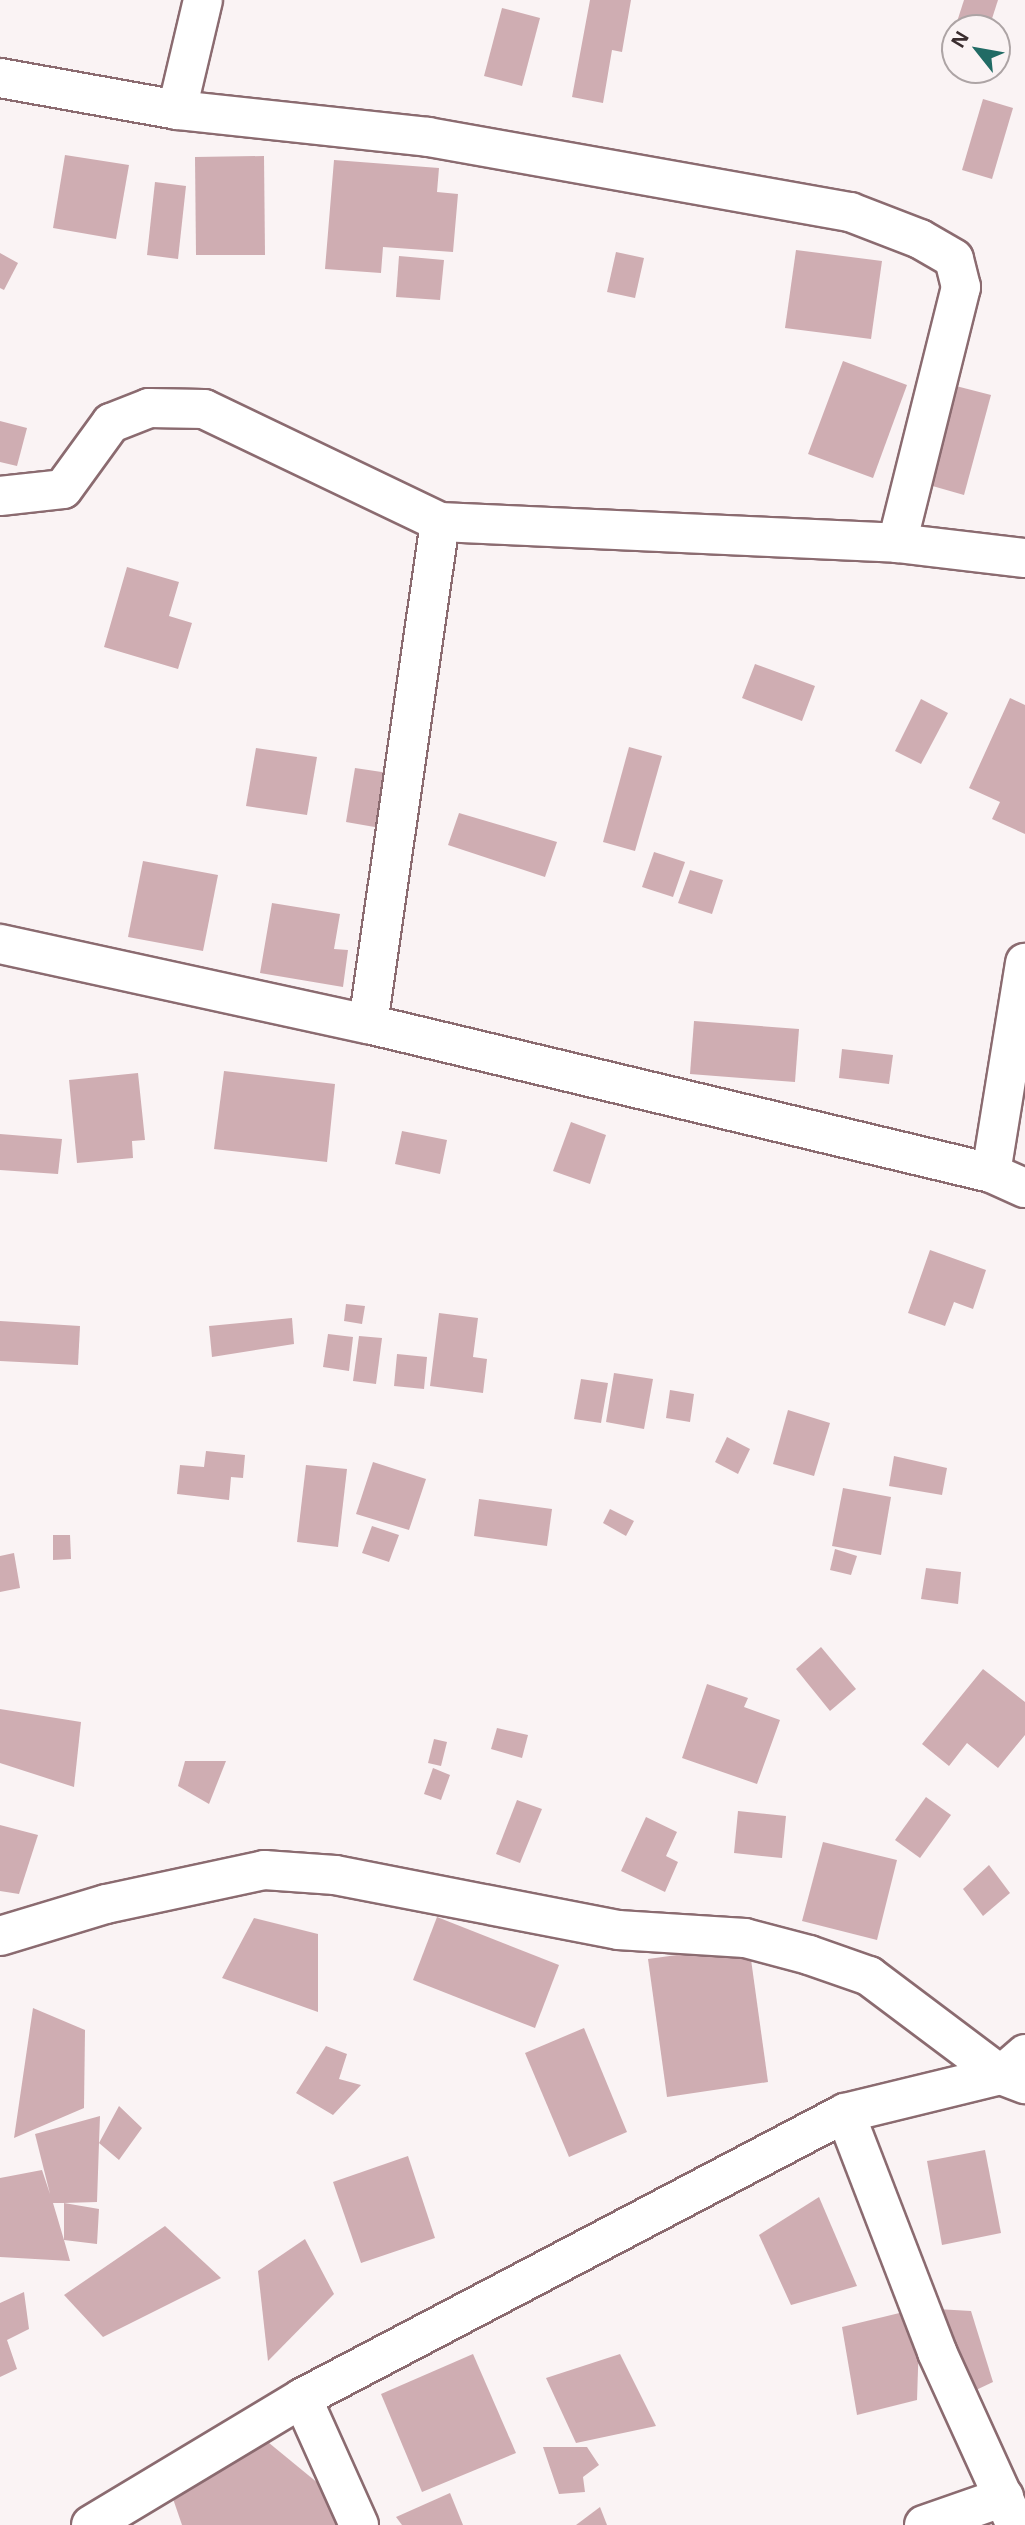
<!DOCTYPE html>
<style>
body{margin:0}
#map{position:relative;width:1025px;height:2525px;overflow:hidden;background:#faf3f4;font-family:"Noto Sans",sans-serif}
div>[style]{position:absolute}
.building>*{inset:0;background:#cfadb2}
.roads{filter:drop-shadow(2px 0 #8b6b70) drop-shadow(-2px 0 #8b6b70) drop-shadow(0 2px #8b6b70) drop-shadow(0 -2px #8b6b70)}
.minor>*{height:38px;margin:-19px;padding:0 19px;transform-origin:19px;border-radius:19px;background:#fff}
span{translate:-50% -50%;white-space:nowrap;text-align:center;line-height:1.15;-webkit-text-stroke:7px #faf3f4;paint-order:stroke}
.north{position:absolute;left:941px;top:14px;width:70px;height:70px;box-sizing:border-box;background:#faf3f4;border:2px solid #ada4a5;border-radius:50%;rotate:301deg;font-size:19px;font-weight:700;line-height:28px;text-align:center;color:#3a2d2f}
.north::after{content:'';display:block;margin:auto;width:24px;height:32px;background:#216b65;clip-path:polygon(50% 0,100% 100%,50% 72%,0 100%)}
</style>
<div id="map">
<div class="building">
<i style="clip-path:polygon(590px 0,631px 0,622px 52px,612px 50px,603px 103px,572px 97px)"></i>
<i style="clip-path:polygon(964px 0,998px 0,989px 28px,955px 28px)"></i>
<i style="clip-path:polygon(502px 8px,540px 18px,522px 86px,484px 76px)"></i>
<i style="clip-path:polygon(983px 99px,1013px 108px,992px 179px,962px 170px)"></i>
<i style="clip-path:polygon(65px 155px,129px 165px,116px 239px,53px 228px)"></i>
<i style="clip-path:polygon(264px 156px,265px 255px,196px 255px,195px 157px)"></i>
<i style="clip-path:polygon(334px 160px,439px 168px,437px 192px,458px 194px,453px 252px,383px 247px,381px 273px,325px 269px)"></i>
<i style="clip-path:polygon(155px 182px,186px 186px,178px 259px,147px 255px)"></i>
<i style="clip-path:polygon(796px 250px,882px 261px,871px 339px,785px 328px)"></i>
<i style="clip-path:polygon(616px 252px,644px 258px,635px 298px,607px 292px)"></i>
<i style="clip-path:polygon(0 253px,18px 263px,4px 290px,0 288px)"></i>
<i style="clip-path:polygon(399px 256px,444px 260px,440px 300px,396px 297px)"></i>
<i style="clip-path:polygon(843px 361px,907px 385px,873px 478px,808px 454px)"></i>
<i style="clip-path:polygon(956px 386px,991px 395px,964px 495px,929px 485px)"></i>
<i style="clip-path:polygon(0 421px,27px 428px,17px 466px,0 462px)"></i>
<i style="clip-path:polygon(127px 567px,179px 582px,169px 616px,192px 623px,178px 669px,104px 647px)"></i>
<i style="clip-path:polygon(755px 664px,815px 686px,802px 721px,742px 698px)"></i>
<i style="clip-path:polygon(1010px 698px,1025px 705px,1025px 834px,992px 819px,1000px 802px,969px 788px)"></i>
<i style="clip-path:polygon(921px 699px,948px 713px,921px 764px,895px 751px)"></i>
<i style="clip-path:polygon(629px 747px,662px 756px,635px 851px,603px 842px)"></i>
<i style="clip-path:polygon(256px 748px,317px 757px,307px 815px,246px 806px)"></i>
<i style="clip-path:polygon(355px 768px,395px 774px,386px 829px,346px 822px)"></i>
<i style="clip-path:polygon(459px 813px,557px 842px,545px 877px,448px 845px)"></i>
<i style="clip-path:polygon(654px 852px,685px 862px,673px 897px,642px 887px)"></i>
<i style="clip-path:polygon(143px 861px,218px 875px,203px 951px,128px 937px)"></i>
<i style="clip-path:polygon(690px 870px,723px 880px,712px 914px,678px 903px)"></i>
<i style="clip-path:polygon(272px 903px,340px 914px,334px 949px,348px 950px,343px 987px,260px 973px)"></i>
<i style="clip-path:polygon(694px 1021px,799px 1029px,795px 1082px,690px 1074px)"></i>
<i style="clip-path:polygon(842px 1049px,893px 1055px,889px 1084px,839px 1078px)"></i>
<i style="clip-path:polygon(224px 1071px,335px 1084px,327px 1162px,214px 1149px)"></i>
<i style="clip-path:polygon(138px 1073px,145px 1140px,132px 1141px,133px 1158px,77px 1163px,69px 1080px)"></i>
<i style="clip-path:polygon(571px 1122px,606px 1135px,590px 1184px,553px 1171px)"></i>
<i style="clip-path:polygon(402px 1131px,447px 1140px,440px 1174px,395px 1164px)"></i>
<i style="clip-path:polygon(0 1134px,62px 1139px,58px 1174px,0 1170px)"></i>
<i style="clip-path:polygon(930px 1250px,986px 1270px,973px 1309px,954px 1302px,945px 1326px,908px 1313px)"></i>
<i style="clip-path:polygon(346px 1304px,365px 1306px,362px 1324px,344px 1321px)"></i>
<i style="clip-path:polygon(439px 1313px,478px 1318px,473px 1357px,487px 1359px,483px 1393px,430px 1386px)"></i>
<i style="clip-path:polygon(292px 1318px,294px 1344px,212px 1357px,209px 1326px)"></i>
<i style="clip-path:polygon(0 1321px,80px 1326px,78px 1365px,0 1361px)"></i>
<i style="clip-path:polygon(328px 1334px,353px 1337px,349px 1371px,323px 1367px)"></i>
<i style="clip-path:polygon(359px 1336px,382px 1338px,376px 1384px,353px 1381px)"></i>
<i style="clip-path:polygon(397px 1354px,427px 1357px,424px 1389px,394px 1386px)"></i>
<i style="clip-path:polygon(614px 1373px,653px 1379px,644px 1429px,606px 1422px)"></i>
<i style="clip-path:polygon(581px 1379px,608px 1383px,601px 1423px,574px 1419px)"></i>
<i style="clip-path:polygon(670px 1390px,694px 1394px,690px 1422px,666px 1418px)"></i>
<i style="clip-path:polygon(788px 1410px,830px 1423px,814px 1476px,773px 1464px)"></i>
<i style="clip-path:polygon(727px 1437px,750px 1449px,738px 1474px,715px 1462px)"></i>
<i style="clip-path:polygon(206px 1451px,245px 1455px,243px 1478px,231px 1477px,229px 1500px,177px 1494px,180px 1465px,204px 1467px)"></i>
<i style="clip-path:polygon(894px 1456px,947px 1468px,942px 1495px,889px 1486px)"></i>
<i style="clip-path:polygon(373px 1462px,426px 1479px,409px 1530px,356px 1514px)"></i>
<i style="clip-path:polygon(306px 1465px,347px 1469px,338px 1547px,297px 1542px)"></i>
<i style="clip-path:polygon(843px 1488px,891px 1497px,881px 1555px,832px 1546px)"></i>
<i style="clip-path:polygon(479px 1499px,552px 1509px,547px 1546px,474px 1536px)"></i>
<i style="clip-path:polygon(610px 1509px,634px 1521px,626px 1536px,603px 1523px)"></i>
<i style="clip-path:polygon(372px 1526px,399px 1535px,389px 1562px,362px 1553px)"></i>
<i style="clip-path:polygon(53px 1535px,70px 1535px,71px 1559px,53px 1560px)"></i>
<i style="clip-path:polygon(835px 1549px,857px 1556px,851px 1575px,830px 1570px)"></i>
<i style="clip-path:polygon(14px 1553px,20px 1588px,0 1592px,0 1556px)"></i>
<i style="clip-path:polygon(926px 1568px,961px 1572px,958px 1604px,921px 1599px)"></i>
<i style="clip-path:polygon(821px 1647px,856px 1689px,830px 1711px,796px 1669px)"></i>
<i style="clip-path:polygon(983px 1669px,1025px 1702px,1025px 1735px,998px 1768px,967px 1743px,949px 1766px,922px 1744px)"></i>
<i style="clip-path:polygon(707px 1684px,748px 1698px,744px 1707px,780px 1720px,757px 1784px,682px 1758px)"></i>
<i style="clip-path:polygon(0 1709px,81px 1722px,74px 1787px,0 1763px)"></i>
<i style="clip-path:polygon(497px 1728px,528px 1735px,522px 1758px,491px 1749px)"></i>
<i style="clip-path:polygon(434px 1739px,447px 1742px,441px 1766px,428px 1763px)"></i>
<i style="clip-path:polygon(185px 1761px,226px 1761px,209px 1804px,178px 1786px)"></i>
<i style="clip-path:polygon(433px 1768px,450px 1775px,441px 1800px,424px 1794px)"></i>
<i style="clip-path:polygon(926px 1797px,951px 1815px,920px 1858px,895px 1840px)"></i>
<i style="clip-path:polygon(517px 1800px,542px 1809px,520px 1863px,496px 1854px)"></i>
<i style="clip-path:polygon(738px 1811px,786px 1816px,782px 1858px,734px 1853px)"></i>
<i style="clip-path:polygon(646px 1817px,677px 1832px,666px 1856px,678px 1862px,665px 1892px,621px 1871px)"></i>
<i style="clip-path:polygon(0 1825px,38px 1835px,19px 1894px,0 1891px)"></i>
<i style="clip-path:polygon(823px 1842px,897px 1860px,877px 1940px,802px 1921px)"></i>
<i style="clip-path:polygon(989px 1865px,1010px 1893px,983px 1916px,963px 1889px)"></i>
<i style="clip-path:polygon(437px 1917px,559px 1965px,535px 2028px,413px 1980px)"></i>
<i style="clip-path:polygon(254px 1918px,318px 1934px,318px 2012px,222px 1978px)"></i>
<i style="clip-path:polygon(749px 1945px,768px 2082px,667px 2097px,648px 1959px)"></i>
<i style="clip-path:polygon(33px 2008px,85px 2030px,84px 2108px,14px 2138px)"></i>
<i style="clip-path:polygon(584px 2028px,627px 2132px,569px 2157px,525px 2053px)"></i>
<i style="clip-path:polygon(326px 2046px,347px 2054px,339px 2079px,361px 2085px,333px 2115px,296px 2093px)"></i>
<i style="clip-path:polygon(evenodd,119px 2106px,142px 2128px,119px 2160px,99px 2143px,97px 2202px,64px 2203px,99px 2209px,97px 2244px,64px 2240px,70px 2261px,0 2257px,0 2178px,42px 2170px,50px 2194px,35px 2134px,100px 2116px,99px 2143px,119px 2106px,53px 2203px,64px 2203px,64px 2240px,53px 2203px)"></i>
<i style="clip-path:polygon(985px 2150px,1001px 2233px,942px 2245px,927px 2161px)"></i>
<i style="clip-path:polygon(408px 2156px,435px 2238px,361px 2263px,333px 2182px)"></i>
<i style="clip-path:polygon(819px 2197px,857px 2286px,791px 2305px,759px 2235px)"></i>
<i style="clip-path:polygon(165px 2226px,221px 2278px,103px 2337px,64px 2295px)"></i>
<i style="clip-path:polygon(305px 2239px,334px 2294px,268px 2361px,258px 2271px)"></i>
<i style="clip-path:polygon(24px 2292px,29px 2329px,7px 2340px,17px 2369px,0 2377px,0 2303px)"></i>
<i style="clip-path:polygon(920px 2308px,971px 2311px,993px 2382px,959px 2398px)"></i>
<i style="clip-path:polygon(920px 2308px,917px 2400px,857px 2415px,842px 2327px)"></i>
<i style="clip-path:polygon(473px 2354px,516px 2453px,422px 2492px,381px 2394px)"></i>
<i style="clip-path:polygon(620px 2354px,656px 2426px,576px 2443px,546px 2378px)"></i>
<i style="clip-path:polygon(263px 2438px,319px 2484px,342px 2525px,182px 2525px,171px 2493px)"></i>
<i style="clip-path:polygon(543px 2447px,587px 2447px,599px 2465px,583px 2477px,585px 2492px,559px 2494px)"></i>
<i style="clip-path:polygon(450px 2493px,463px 2525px,402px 2525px,396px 2517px)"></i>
<i style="clip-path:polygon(600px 2507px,607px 2525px,576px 2525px)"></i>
</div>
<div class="roads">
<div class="minor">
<i style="left:0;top:78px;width:180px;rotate:10.2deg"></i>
<i style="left:177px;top:110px;width:252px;rotate:6.1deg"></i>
<i style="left:428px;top:137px;width:429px;rotate:10.1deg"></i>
<i style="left:850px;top:212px;width:75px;rotate:21.1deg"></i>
<i style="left:920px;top:239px;width:39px;rotate:30deg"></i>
<i style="left:954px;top:259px;width:29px;rotate:76deg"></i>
<i style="left:961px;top:287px;width:264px;rotate:104deg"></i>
<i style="left:177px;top:110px;width:113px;rotate:-76.7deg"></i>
<i style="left:0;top:496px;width:63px;rotate:-6.3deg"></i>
<i style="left:63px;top:489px;width:82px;rotate:-54deg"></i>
<i style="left:111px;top:423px;width:41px;rotate:-21.5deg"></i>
<i style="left:149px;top:408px;width:55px;rotate:1deg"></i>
<i style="left:204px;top:409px;width:262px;rotate:25.6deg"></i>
<i style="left:440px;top:522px;width:457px;rotate:2.6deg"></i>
<i style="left:897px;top:543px;width:129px;rotate:6.7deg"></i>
<i style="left:0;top:944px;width:377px;rotate:12.3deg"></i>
<i style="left:368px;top:1024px;width:641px;rotate:13.45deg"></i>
<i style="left:991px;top:1173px;width:37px;rotate:24deg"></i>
<i style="left:368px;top:1024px;width:507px;rotate:-81.84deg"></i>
<i style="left:991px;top:1173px;width:213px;rotate:-80.8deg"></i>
<i style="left:0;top:1936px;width:111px;rotate:-16.8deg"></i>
<i style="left:106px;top:1904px;width:162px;rotate:-12.1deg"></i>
<i style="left:264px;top:1870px;width:71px;rotate:4deg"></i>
<i style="left:335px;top:1875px;width:288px;rotate:11deg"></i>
<i style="left:618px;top:1930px;width:127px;rotate:3.6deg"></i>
<i style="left:745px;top:1938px;width:66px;rotate:14.9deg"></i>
<i style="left:809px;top:1955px;width:64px;rotate:19.3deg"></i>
<i style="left:869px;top:1976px;width:165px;rotate:36.9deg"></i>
<i style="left:1001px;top:2075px;width:26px;rotate:21deg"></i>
<i style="left:845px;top:2113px;width:256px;rotate:68.9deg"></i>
<i style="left:937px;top:2352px;width:190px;rotate:65.5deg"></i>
<i style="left:302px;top:2398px;width:139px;rotate:65.8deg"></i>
<i style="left:91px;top:2525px;width:246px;rotate:-31deg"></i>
<i style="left:302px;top:2398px;width:613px;rotate:-27.69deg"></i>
<i style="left:845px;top:2113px;width:161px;rotate:-13.7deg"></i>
<i style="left:1001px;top:2075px;width:32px;rotate:-41deg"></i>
<i style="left:924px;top:2525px;width:85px;rotate:-19.3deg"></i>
</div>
</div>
<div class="north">N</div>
</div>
